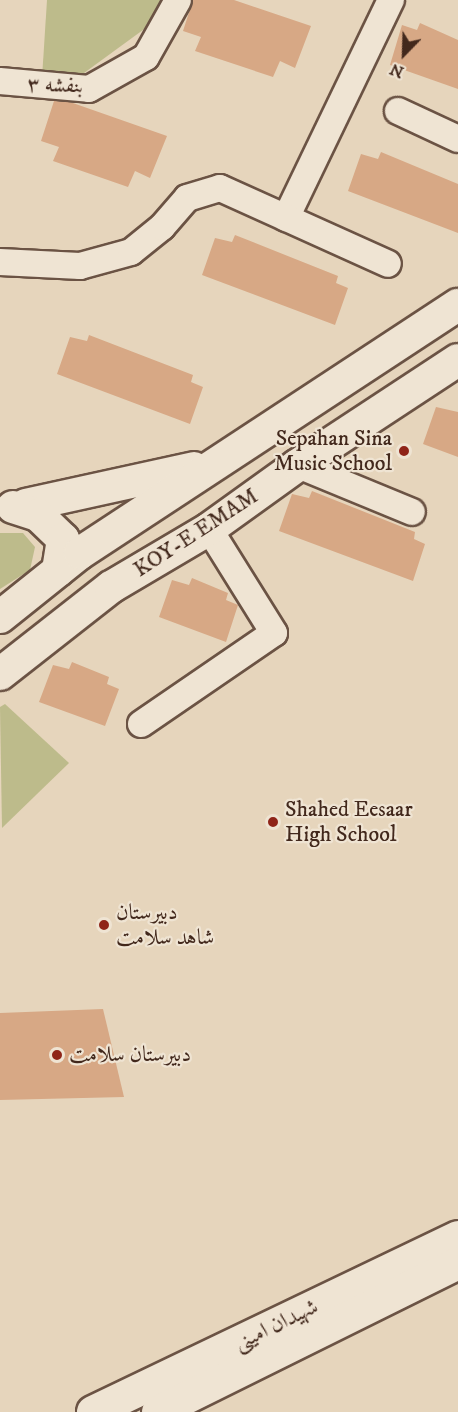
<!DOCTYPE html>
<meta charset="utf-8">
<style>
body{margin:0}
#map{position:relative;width:458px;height:1412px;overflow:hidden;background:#e6d5bc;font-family:"IM FELL DW Pica",Amiri,serif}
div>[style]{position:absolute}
.green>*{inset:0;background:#bdbb8b}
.building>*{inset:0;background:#d7a885}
.roads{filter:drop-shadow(2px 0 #6b5344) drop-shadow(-2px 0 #6b5344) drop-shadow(0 2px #6b5344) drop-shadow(0 -2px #6b5344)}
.minor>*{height:26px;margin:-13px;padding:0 13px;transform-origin:13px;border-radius:13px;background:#efe4d3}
.tertiary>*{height:32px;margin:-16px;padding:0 16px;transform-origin:16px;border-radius:16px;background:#efe4d3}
.dots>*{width:16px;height:16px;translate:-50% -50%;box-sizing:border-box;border:3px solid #efe4d3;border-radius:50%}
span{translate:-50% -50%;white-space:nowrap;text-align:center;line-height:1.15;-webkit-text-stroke:4.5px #efe4d3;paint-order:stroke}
.street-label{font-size:22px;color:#42281c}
.poi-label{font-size:22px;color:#42281c}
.right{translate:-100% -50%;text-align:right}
.left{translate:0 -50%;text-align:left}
.north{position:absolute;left:374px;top:24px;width:60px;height:60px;-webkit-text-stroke:4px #efe4d3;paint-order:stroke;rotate:203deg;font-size:16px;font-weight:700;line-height:24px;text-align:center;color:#42281c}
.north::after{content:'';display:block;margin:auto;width:21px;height:27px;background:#42281c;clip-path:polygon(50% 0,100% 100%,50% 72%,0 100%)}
</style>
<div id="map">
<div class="green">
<i style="clip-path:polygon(47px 0,162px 0,158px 19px,84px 73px,42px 78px)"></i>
<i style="clip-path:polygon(0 533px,23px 533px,35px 547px,30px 570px,0 589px)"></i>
<i style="clip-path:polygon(5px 704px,69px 763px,2px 828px,0 707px)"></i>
</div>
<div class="building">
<i style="clip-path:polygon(193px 0,234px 0,311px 26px,295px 68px,280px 61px,273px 77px,195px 51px,201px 37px,183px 31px)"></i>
<i style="clip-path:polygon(420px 23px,458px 40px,458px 89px,390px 65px,402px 25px,417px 30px)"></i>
<i style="clip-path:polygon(54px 101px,70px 102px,167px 136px,150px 178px,135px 171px,128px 187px,53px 161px,59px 147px,41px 141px)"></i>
<i style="clip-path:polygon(381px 152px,458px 184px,458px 233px,348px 191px,361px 154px,378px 159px)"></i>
<i style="clip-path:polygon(235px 235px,338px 276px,336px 283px,348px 288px,335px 325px,202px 275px,215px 238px,232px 242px)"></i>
<i style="clip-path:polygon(89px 335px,193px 375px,191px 382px,203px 387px,190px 424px,57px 374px,70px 337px,87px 341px)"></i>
<i style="clip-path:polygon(436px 407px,458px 412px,458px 457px,423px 444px)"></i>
<i style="clip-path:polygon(312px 491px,415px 532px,414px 539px,425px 544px,413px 581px,279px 531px,292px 494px,309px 498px)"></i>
<i style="clip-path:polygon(192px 578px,228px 593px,226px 600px,238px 605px,226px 642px,159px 617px,172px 580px,189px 585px)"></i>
<i style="clip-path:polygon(72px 662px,109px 677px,107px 684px,119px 689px,105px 726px,39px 702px,53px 665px,69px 669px)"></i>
<i style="clip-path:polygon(103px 1009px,124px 1097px,0 1100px,0 1013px)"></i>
</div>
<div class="roads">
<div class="minor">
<i style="left:0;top:81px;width:89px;rotate:5.1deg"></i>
<i style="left:89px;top:89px;width:65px;rotate:-29.3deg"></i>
<i style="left:146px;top:57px;width:65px;rotate:-60.7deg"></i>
<i style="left:398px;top:111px;width:66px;rotate:25deg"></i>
<i style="left:286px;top:218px;width:242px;rotate:-64.3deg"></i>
<i style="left:0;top:262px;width:80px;rotate:2.9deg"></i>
<i style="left:80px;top:266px;width:53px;rotate:-15.4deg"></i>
<i style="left:131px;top:252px;width:40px;rotate:-39deg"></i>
<i style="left:162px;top:227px;width:38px;rotate:-49deg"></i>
<i style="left:187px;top:198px;width:34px;rotate:-17deg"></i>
<i style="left:220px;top:188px;width:184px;rotate:24.3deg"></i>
<i style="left:298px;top:465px;width:123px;rotate:22.4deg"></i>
<i style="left:141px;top:724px;width:161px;rotate:-34.4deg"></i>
<i style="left:274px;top:633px;width:123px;rotate:-122deg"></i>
</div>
<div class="tertiary">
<i style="left:26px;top:505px;width:172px;rotate:-12.4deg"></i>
<i style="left:13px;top:507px;width:26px;rotate:18deg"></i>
<i style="left:38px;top:515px;width:35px;rotate:44deg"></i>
<i style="left:63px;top:539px;width:32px;rotate:99deg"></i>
<i style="left:0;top:617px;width:102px;rotate:-38.7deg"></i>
<i style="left:80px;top:553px;width:452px;rotate:-33.3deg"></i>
<i style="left:0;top:674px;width:141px;rotate:-38.1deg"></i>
<i style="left:111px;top:587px;width:114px;rotate:-30.6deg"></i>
<i style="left:209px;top:529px;width:110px;rotate:-35.7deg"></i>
<i style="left:298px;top:465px;width:191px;rotate:-33.3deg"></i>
<i style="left:93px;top:1412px;width:405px;rotate:-25.6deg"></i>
<i style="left:158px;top:1412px;width:335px;rotate:-26.4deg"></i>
</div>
</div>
<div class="dots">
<i style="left:404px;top:451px;background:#8f2418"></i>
<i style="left:273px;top:822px;background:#8f2418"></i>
<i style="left:104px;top:925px;background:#8f2418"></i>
<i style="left:57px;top:1055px;background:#8f2418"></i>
</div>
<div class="street-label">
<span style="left:55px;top:85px;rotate:2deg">بنفشه ۳</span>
<span style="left:196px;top:533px;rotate:-33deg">KOY-E EMAM</span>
<span style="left:276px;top:1325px;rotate:-26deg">شهیدان امینی</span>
</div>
<div class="poi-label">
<span class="right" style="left:392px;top:451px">Sepahan Sina<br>Music School</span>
<span class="left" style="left:285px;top:822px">Shahed Eesaar<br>High School</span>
<span class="left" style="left:116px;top:925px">دبیرستان<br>شاهد سلامت</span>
<span class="left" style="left:69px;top:1055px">دبیرستان سلامت</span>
</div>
<div class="north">N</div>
</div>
